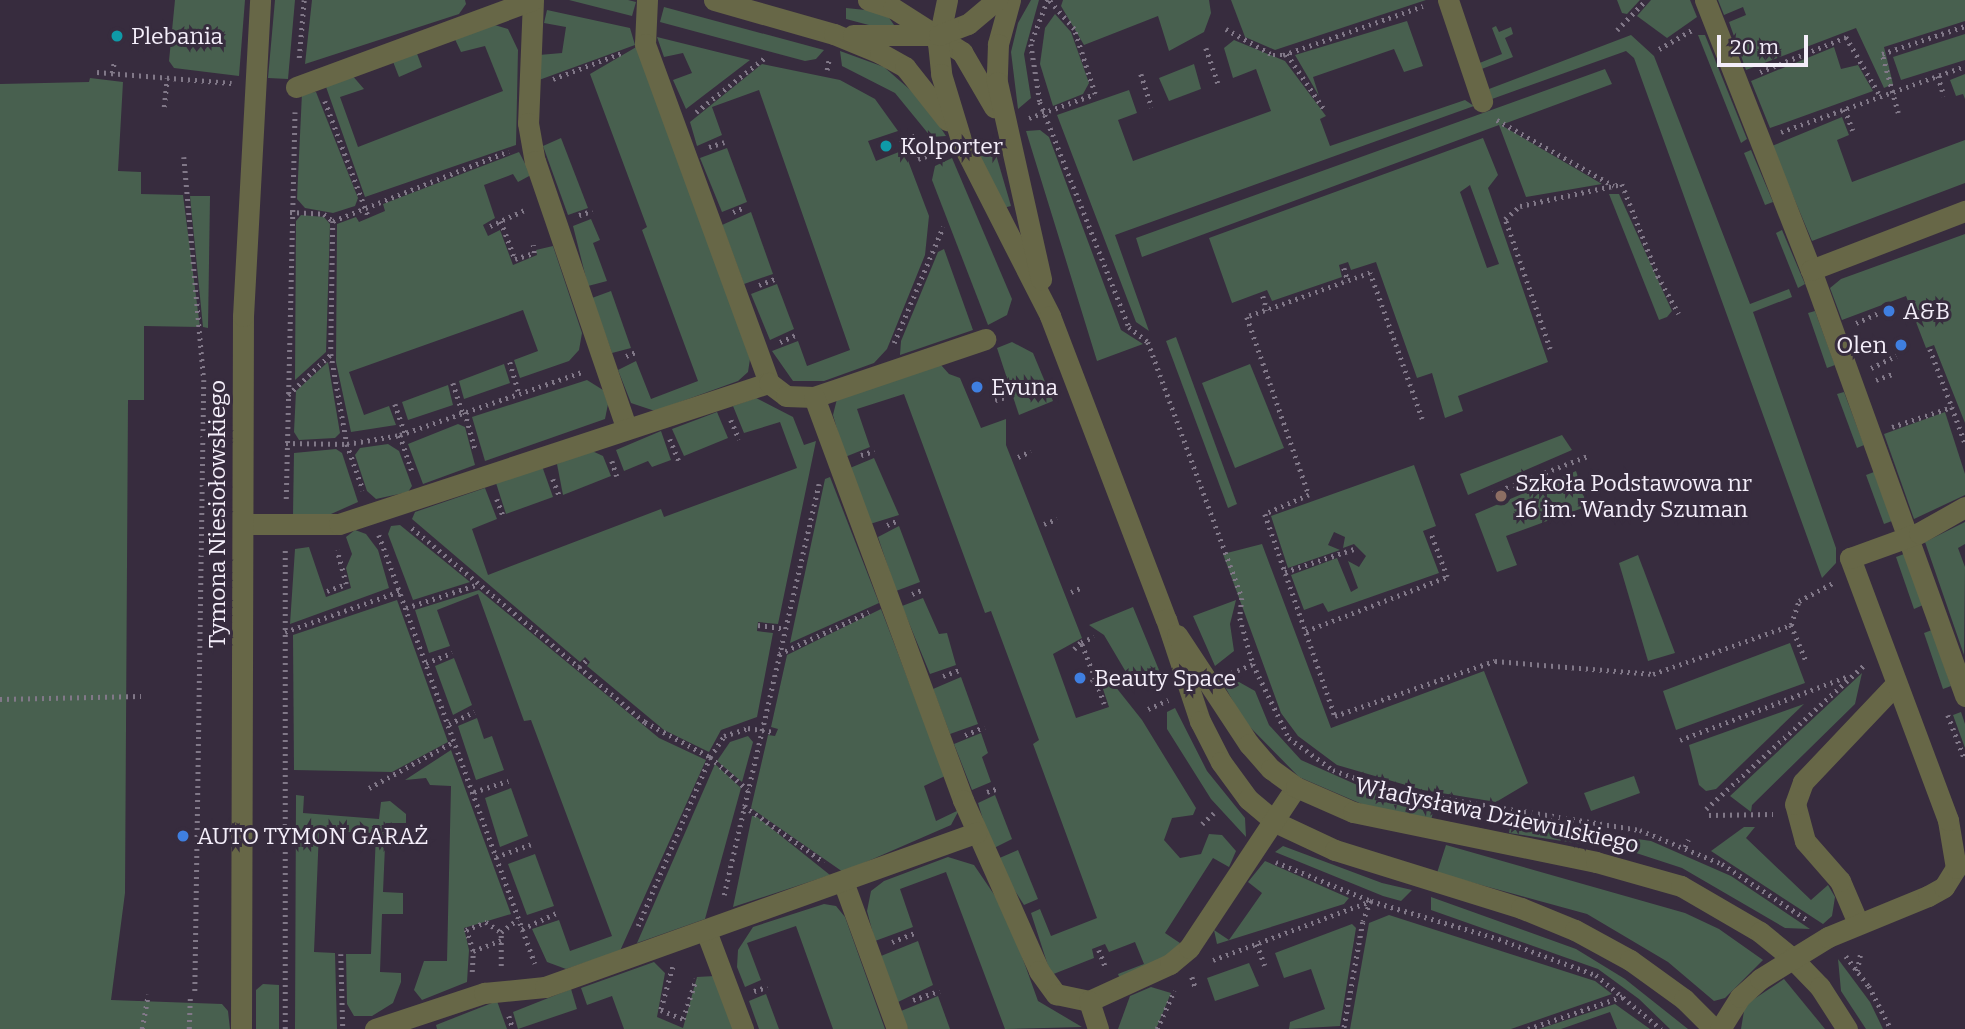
<!DOCTYPE html>
<meta charset="utf-8">
<style>
body{margin:0}
#map{position:relative;width:1965px;height:1029px;overflow:hidden;background:#372c3e;font-family:Bitter,serif}
div>[style]{position:absolute}
.green>*{inset:0;background:#48604f}
.path>*{height:4.5px;margin-top:-2.25px;transform-origin:0;background:repeating-linear-gradient(90deg,#817888 0 2px,transparent 0 7px)}
.minor>*{height:21px;margin:-10.5px;padding:0 10.5px;transform-origin:10.5px;border-radius:10.5px;background:#676747}
.dots>*{width:19px;height:19px;translate:-50% -50%;box-sizing:border-box;border:4px solid #372c3e;border-radius:50%}
span{translate:-50% -50%;white-space:nowrap;text-align:center;line-height:1.15;-webkit-text-stroke:6px #372c3e;paint-order:stroke}
.poi-label{font-size:23px;color:#f4eefa}
.left{translate:0 -50%;text-align:left}
.right{translate:-100% -50%;text-align:right}
.street-label{font-size:23px;color:#f4eefa}
.scale{position:absolute;left:1717px;top:35px;width:91px;height:32px;box-sizing:border-box;border:4px solid #f4eefa;border-top:0;padding-left:9px;font-size:21px;line-height:24px;white-space:nowrap;color:#f4eefa;-webkit-text-stroke:5px #372c3e;paint-order:stroke}
</style>
<div id="map">
<div class="green">
<i style="clip-path:polygon(175px 0,245px 0,239px 76px,174px 68px,169px 61px)"></i>
<i style="clip-path:polygon(275px 0,295px 0,288px 79px,268px 78px)"></i>
<i style="clip-path:polygon(312px 0,465px 0,466px 4px,459px 14px,305px 64px)"></i>
<i style="clip-path:polygon(569px 0,628px 0,636px 2px,632px 16px)"></i>
<i style="clip-path:polygon(1031px 0,1039px 0,1024px 54px,1031px 98px,1018px 109px,1011px 52px,1018px 23px)"></i>
<i style="clip-path:polygon(1063px 0,1209px 0,1211px 13px,1204px 32px,1169px 51px,1158px 16px,1084px 45px,1061px 6px)"></i>
<i style="clip-path:polygon(1231px 0,1426px 0,1275px 50px,1245px 37px)"></i>
<i style="clip-path:polygon(1617px 0,1640px 0,1627px 14px,1622px 13px)"></i>
<i style="clip-path:polygon(1651px 0,1690px 0,1697px 17px,1667px 38px,1637px 16px)"></i>
<i style="clip-path:polygon(1718px 0,1965px 0,1965px 21px,1884px 47px,1893px 84px,1884px 88px,1856px 28px,1746px 70px,1729px 22px,1746px 15px,1743px 7px,1724px 15px)"></i>
<i style="clip-path:polygon(664px 7px,824px 50px,816px 59px,805px 61px,660px 22px)"></i>
<i style="clip-path:polygon(846px 8px,885px 12px,894px 25px,884px 29px,846px 19px)"></i>
<i style="clip-path:polygon(547px 10px,630px 28px,635px 45px,539px 80px,539px 55px,562px 53px,566px 27px,544px 23px)"></i>
<i style="clip-path:polygon(1055px 14px,1071px 32px,1089px 83px,1083px 94px,1053px 106px,1040px 64px,1045px 28px)"></i>
<i style="clip-path:polygon(1407px 21px,1423px 66px,1404px 72px,1394px 49px,1313px 77px,1319px 96px,1295px 55px)"></i>
<i style="clip-path:polygon(488px 23px,508px 29px,518px 50px,516px 145px,365px 197px,325px 84px,351px 74px,364px 89px,340px 97px,358px 147px,503px 91px,485px 46px,461px 52px,453px 35px)"></i>
<i style="clip-path:polygon(1496px 26px,1499px 32px,1511px 27px,1513px 34px,1505px 38px,1513px 57px,1479px 70px,1477px 64px,1502px 54px,1492px 28px)"></i>
<i style="clip-path:polygon(1965px 34px,1965px 60px,1901px 80px,1893px 57px)"></i>
<i style="clip-path:polygon(1631px 35px,1654px 56px,1750px 304px,1789px 289px,1792px 297px,1753px 312px,1836px 548px,1836px 563px,1822px 578px,1634px 58px,1626px 51px,1492px 99px,1489px 89px)"></i>
<i style="clip-path:polygon(1698px 35px,1705px 35px,1747px 139px,1741px 143px)"></i>
<i style="clip-path:polygon(657px 37px,750px 60px,686px 109px,673px 80px,692px 73px,683px 53px,664px 57px)"></i>
<i style="clip-path:polygon(1234px 40px,1285px 61px,1326px 116px,1320px 119px,1330px 146px,1465px 100px,1474px 106px,1115px 235px,1149px 331px,1136px 322px,1057px 115px,1129px 90px,1137px 113px,1118px 120px,1133px 161px,1271px 111px,1256px 69px,1233px 78px,1224px 48px)"></i>
<i style="clip-path:polygon(638px 46px,750px 359px,748px 372px,738px 381px,655px 411px,631px 403px,618px 370px,636px 361px,651px 399px,698px 381px,642px 230px,647px 227px,590px 74px)"></i>
<i style="clip-path:polygon(1834px 47px,1841px 69px,1858px 65px,1873px 91px,1770px 128px,1751px 81px)"></i>
<i style="clip-path:polygon(416px 51px,422px 67px,399px 77px,392px 59px)"></i>
<i style="clip-path:polygon(840px 51px,884px 67px,923px 101px,946px 136px,931px 137px,895px 93px,842px 66px)"></i>
<i style="clip-path:polygon(762px 64px,840px 80px,875px 99px,898px 131px,868px 141px,876px 161px,904px 150px,929px 216px,925px 255px,887px 349px,874px 363px,824px 381px,793px 381px,772px 351px,798px 341px,807px 366px,850px 350px,759px 90px,712px 107px,722px 135px,697px 146px,690px 122px)"></i>
<i style="clip-path:polygon(1194px 64px,1201px 89px,1169px 101px,1159px 78px)"></i>
<i style="clip-path:polygon(1605px 69px,1612px 84px,1501px 125px,1602px 184px,1526px 197px,1499px 125px,1142px 257px,1136px 238px)"></i>
<i style="clip-path:polygon(1965px 74px,1965px 99px,1963px 94px,1956px 96px,1950px 80px)"></i>
<i style="clip-path:polygon(90px 78px,123px 82px,118px 171px,141px 172px,141px 194px,183px 195px,200px 327px,144px 326px,144px 400px,128px 400px,125px 893px,111px 1000px,222px 1004px,228px 1011px,230px 1029px,0 1029px,0 84px,89px 82px)"></i>
<i style="clip-path:polygon(316px 92px,358px 198px,355px 206px,333px 213px,305px 208px,297px 199px,302px 93px)"></i>
<i style="clip-path:polygon(1842px 117px,1849px 135px,1837px 140px,1852px 182px,1965px 140px,1965px 183px,1812px 241px,1772px 146px)"></i>
<i style="clip-path:polygon(1040px 130px,1049px 137px,1121px 330px,1143px 344px,1097px 361px,1026px 131px)"></i>
<i style="clip-path:polygon(561px 138px,588px 208px,568px 215px,543px 146px)"></i>
<i style="clip-path:polygon(evenodd,1483px 138px,1498px 175px,1488px 188px,1548px 362px,1458px 396px,1463px 411px,1445px 418px,1432px 373px,1417px 378px,1376px 262px,1351px 270px,1348px 262px,1339px 265px,1342px 277px,1272px 301px,1267px 290px,1232px 303px,1209px 238px,1483px 138px,1470px 185px,1499px 264px,1487px 268px,1460px 192px,1470px 185px)"></i>
<i style="clip-path:polygon(992px 141px,1011px 206px,1003px 208px,976px 148px)"></i>
<i style="clip-path:polygon(727px 148px,747px 202px,722px 212px,700px 158px)"></i>
<i style="clip-path:polygon(1751px 150px,1773px 202px,1765px 205px,1744px 153px)"></i>
<i style="clip-path:polygon(519px 152px,531px 175px,518px 182px,513px 174px,484px 185px,495px 218px,483px 225px,488px 236px,500px 230px,513px 265px,537px 255px,536px 250px,553px 246px,582px 333px,579px 350px,569px 361px,520px 378px,514px 360px,538px 351px,523px 310px,349px 372px,364px 415px,389px 406px,396px 425px,351px 432px,336px 362px,337px 224px,356px 217px,359px 222px,385px 211px,383px 204px)"></i>
<i style="clip-path:polygon(952px 158px,1012px 299px,1007px 315px,988px 325px,932px 180px,935px 166px)"></i>
<i style="clip-path:polygon(1609px 194px,1619px 194px,1672px 311px,1667px 317px,1659px 320px)"></i>
<i style="clip-path:polygon(190px 196px,210px 196px,208px 328px,203px 327px)"></i>
<i style="clip-path:polygon(751px 212px,773px 274px,744px 284px,722px 225px)"></i>
<i style="clip-path:polygon(301px 215px,324px 217px,330px 224px,326px 352px,295px 380px,296px 221px)"></i>
<i style="clip-path:polygon(591px 219px,600px 240px,593px 243px,607px 281px,588px 286px,573px 226px)"></i>
<i style="clip-path:polygon(1782px 230px,1805px 284px,1798px 288px,1776px 233px)"></i>
<i style="clip-path:polygon(1965px 234px,1965px 423px,1934px 345px,1926px 348px,1906px 296px,1842px 320px,1830px 288px,1841px 279px)"></i>
<i style="clip-path:polygon(944px 249px,973px 330px,900px 355px,901px 341px,938px 252px)"></i>
<i style="clip-path:polygon(777px 284px,794px 329px,770px 340px,751px 294px)"></i>
<i style="clip-path:polygon(611px 291px,631px 348px,612px 353px,592px 298px)"></i>
<i style="clip-path:polygon(1815px 311px,1835px 365px,1827px 368px,1808px 313px)"></i>
<i style="clip-path:polygon(1176px 337px,1237px 504px,1228px 508px,1166px 341px)"></i>
<i style="clip-path:polygon(1012px 342px,1033px 353px,1053px 401px,1019px 415px,997px 348px)"></i>
<i style="clip-path:polygon(328px 362px,340px 433px,335px 438px,299px 440px,294px 432px,296px 391px)"></i>
<i style="clip-path:polygon(504px 364px,510px 383px,464px 399px,459px 381px)"></i>
<i style="clip-path:polygon(1250px 364px,1284px 448px,1235px 468px,1202px 383px)"></i>
<i style="clip-path:polygon(941px 365px,949px 374px,960px 378px,981px 428px,1006px 419px,1006px 445px,1082px 638px,1053px 654px,1076px 718px,1109px 707px,1102px 686px,1111px 681px,1142px 720px,1196px 808px,1193px 815px,1172px 818px,1164px 840px,1180px 858px,1201px 854px,1209px 834px,1222px 835px,1236px 851px,1229px 867px,1213px 858px,1165px 933px,1180px 943px,1162px 962px,1120px 979px,1118px 974px,1144px 964px,1135px 942px,1109px 952px,1105px 944px,1092px 949px,1094px 958px,1051px 975px,1031px 913px,1040px 909px,1051px 936px,1097px 918px,1033px 744px,1039px 740px,991px 611px,985px 613px,904px 394px,857px 409px,870px 447px,845px 457px,833px 415px,837px 399px)"></i>
<i style="clip-path:polygon(587px 380px,603px 390px,608px 404px,605px 419px,485px 461px,472px 417px)"></i>
<i style="clip-path:polygon(448px 385px,453px 405px,408px 420px,402px 402px)"></i>
<i style="clip-path:polygon(1844px 392px,1864px 445px,1857px 448px,1837px 394px)"></i>
<i style="clip-path:polygon(756px 398px,793px 417px,804px 445px,816px 441px,778px 624px,758px 622px,757px 631px,773px 633px,757px 717px,721px 730px,709px 752px,664px 730px,587px 666px,590px 662px,585px 657px,580px 662px,412px 519px,415px 512px,485px 488px,497px 519px,472px 529px,488px 575px,661px 509px,664px 517px,797px 468px,780px 422px,744px 433px,733px 406px)"></i>
<i style="clip-path:polygon(717px 412px,728px 438px,684px 456px,672px 429px)"></i>
<i style="clip-path:polygon(1945px 412px,1965px 474px,1965px 495px,1914px 519px,1884px 434px)"></i>
<i style="clip-path:polygon(458px 424px,465px 427px,475px 465px,423px 484px,408px 444px)"></i>
<i style="clip-path:polygon(661px 431px,671px 460px,652px 467px,648px 461px,624px 471px,616px 450px)"></i>
<i style="clip-path:polygon(1562px 435px,1572px 450px,1468px 495px,1460px 474px)"></i>
<i style="clip-path:polygon(388px 444px,399px 451px,412px 486px,408px 492px,376px 499px,367px 491px,355px 455px,360px 448px)"></i>
<i style="clip-path:polygon(336px 449px,342px 453px,358px 502px,331px 514px,293px 515px,294px 453px)"></i>
<i style="clip-path:polygon(590px 450px,603px 456px,611px 476px,563px 495px,557px 464px)"></i>
<i style="clip-path:polygon(874px 458px,899px 515px,870px 524px,850px 468px)"></i>
<i style="clip-path:polygon(1414px 465px,1436px 526px,1423px 531px,1439px 573px,1328px 612px,1323px 603px,1304px 610px,1291px 575px,1337px 558px,1351px 592px,1358px 588px,1348px 561px,1359px 567px,1366px 556px,1354px 544px,1343px 548px,1345px 537px,1334px 532px,1328px 545px,1340px 550px,1288px 568px,1271px 516px)"></i>
<i style="clip-path:polygon(542px 466px,553px 497px,506px 514px,496px 483px)"></i>
<i style="clip-path:polygon(1576px 471px,1588px 506px,1506px 536px,1517px 565px,1497px 572px,1475px 514px)"></i>
<i style="clip-path:polygon(1874px 472px,1892px 521px,1884px 524px,1866px 475px)"></i>
<i style="clip-path:polygon(830px 477px,879px 603px,790px 643px,825px 479px)"></i>
<i style="clip-path:polygon(1965px 522px,1965px 544px,1958px 548px,1965px 567px,1964px 655px,1925px 542px)"></i>
<i style="clip-path:polygon(400px 525px,470px 582px,413px 600px,388px 534px,391px 526px)"></i>
<i style="clip-path:polygon(899px 526px,920px 582px,896px 591px,878px 537px)"></i>
<i style="clip-path:polygon(355px 530px,366px 534px,378px 550px,389px 588px,290px 624px,295px 549px,309px 547px,326px 597px,351px 588px,346px 568px,352px 554px,346px 537px)"></i>
<i style="clip-path:polygon(1262px 544px,1331px 728px,1484px 671px,1528px 783px,1496px 802px,1423px 790px,1337px 765px,1298px 736px,1281px 713px,1223px 554px)"></i>
<i style="clip-path:polygon(1904px 554px,1923px 605px,1914px 609px,1896px 557px)"></i>
<i style="clip-path:polygon(1638px 555px,1675px 653px,1648px 661px,1619px 563px)"></i>
<i style="clip-path:polygon(479px 590px,659px 738px,706px 760px,620px 951px,566px 969px,547px 962px,532px 929px,559px 920px,570px 951px,612px 936px,531px 720px,524px 721px,478px 594px,437px 610px,450px 646px,429px 653px,415px 610px)"></i>
<i style="clip-path:polygon(923px 598px,939px 634px,947px 633px,956px 665px,930px 674px,902px 606px)"></i>
<i style="clip-path:polygon(397px 600px,448px 742px,392px 772px,294px 770px,293px 635px)"></i>
<i style="clip-path:polygon(1236px 600px,1230px 624px,1234px 651px,1215px 666px,1193px 616px)"></i>
<i style="clip-path:polygon(1133px 607px,1166px 687px,1153px 689px,1133px 684px,1104px 635px,1089px 625px)"></i>
<i style="clip-path:polygon(881px 609px,945px 776px,924px 786px,936px 821px,959px 810px,951px 825px,843px 872px,751px 808px,768px 735px,775px 736px,778px 729px,771px 727px,787px 655px)"></i>
<i style="clip-path:polygon(1932px 630px,1951px 686px,1943px 689px,1924px 633px)"></i>
<i style="clip-path:polygon(1790px 643px,1805px 683px,1676px 730px,1663px 691px)"></i>
<i style="clip-path:polygon(454px 658px,472px 705px,453px 715px,435px 666px)"></i>
<i style="clip-path:polygon(1862px 673px,1855px 704px,1752px 805px,1751px 812px,1730px 796px)"></i>
<i style="clip-path:polygon(961px 677px,978px 724px,950px 734px,933px 689px)"></i>
<i style="clip-path:polygon(1239px 682px,1255px 691px,1269px 725px,1301px 760px,1382px 796px,1434px 807px,1431px 821px,1371px 808px,1299px 777px,1244px 721px,1224px 685px)"></i>
<i style="clip-path:polygon(1804px 704px,1716px 789px,1706px 791px,1699px 785px,1689px 745px)"></i>
<i style="clip-path:polygon(1175px 708px,1207px 771px,1245px 818px,1246px 837px,1211px 799px,1167px 729px,1167px 712px)"></i>
<i style="clip-path:polygon(1961px 712px,1965px 724px,1965px 748px,1953px 715px)"></i>
<i style="clip-path:polygon(477px 718px,484px 739px,492px 736px,504px 770px,476px 780px,458px 726px)"></i>
<i style="clip-path:polygon(981px 733px,988px 753px,982px 757px,991px 782px,972px 790px,954px 744px)"></i>
<i style="clip-path:polygon(748px 736px,753px 742px,742px 782px,717px 761px,730px 742px)"></i>
<i style="clip-path:polygon(451px 750px,511px 914px,464px 928px,469px 950px,467px 982px,422px 1000px,414px 990px,424px 961px,447px 961px,451px 786px,430px 785px,426px 778px,405px 780px)"></i>
<i style="clip-path:polygon(715px 764px,741px 788px,705px 919px,637px 943px)"></i>
<i style="clip-path:polygon(1634px 776px,1640px 793px,1591px 811px,1584px 793px)"></i>
<i style="clip-path:polygon(511px 788px,528px 836px,500px 847px,485px 798px)"></i>
<i style="clip-path:polygon(296px 795px,304px 796px,303px 813px,379px 819px,381px 802px,390px 801px,406px 814px,406px 823px,386px 823px,383px 892px,403px 893px,403px 914px,382px 914px,380px 972px,401px 973px,401px 982px,393px 1003px,372px 1016px,354px 1016px,347px 1004px,346px 954px,371px 954px,376px 833px,319px 831px,314px 952px,335px 953px,337px 1029px,295px 1029px)"></i>
<i style="clip-path:polygon(995px 795px,1012px 839px,992px 849px,978px 803px)"></i>
<i style="clip-path:polygon(752px 816px,756px 816px,830px 875px,733px 907px)"></i>
<i style="clip-path:polygon(1511px 820px,1651px 841px,1731px 876px,1810px 929px,1785px 928px,1682px 868px,1630px 851px,1509px 833px)"></i>
<i style="clip-path:polygon(1744px 827px,1755px 827px,1746px 838px,1811px 900px,1828px 885px,1835px 897px,1832px 916px,1823px 924px,1711px 851px)"></i>
<i style="clip-path:polygon(1446px 845px,1685px 913px,1719px 929px,1763px 960px,1725px 998px,1714px 1001px,1668px 962px,1587px 914px,1437px 873px)"></i>
<i style="clip-path:polygon(1283px 846px,1382px 883px,1412px 890px,1401px 901px,1383px 896px,1275px 852px)"></i>
<i style="clip-path:polygon(1018px 850px,1038px 899px,1024px 905px,995px 860px)"></i>
<i style="clip-path:polygon(535px 854px,554px 906px,527px 915px,508px 864px)"></i>
<i style="clip-path:polygon(948px 857px,974px 865px,1006px 912px,1038px 1001px,1082px 1027px,1005px 1029px,946px 872px,900px 889px,913px 927px,875px 941px,867px 911px,871px 891px,884px 881px)"></i>
<i style="clip-path:polygon(1265px 861px,1349px 898px,1344px 904px,1217px 944px,1214px 930px,1229px 940px,1262px 893px,1248px 882px)"></i>
<i style="clip-path:polygon(1431px 897px,1576px 949px,1625px 979px,1688px 1029px,1670px 1029px,1639px 999px,1598px 969px,1431px 910px)"></i>
<i style="clip-path:polygon(824px 904px,836px 906px,845px 917px,885px 1029px,833px 1029px,796px 926px,747px 943px,761px 980px,745px 987px,737px 967px,738px 950px,753px 927px)"></i>
<i style="clip-path:polygon(1389px 915px,1595px 981px,1612px 994px,1511px 1029px,1350px 1029px,1369px 923px)"></i>
<i style="clip-path:polygon(1352px 924px,1356px 928px,1340px 1026px,1289px 1029px,1290px 1022px,1325px 1009px,1311px 969px,1284px 978px,1275px 953px)"></i>
<i style="clip-path:polygon(918px 941px,933px 985px,898px 1002px,881px 956px)"></i>
<i style="clip-path:polygon(1838px 959px,1870px 1002px,1883px 1029px,1866px 1029px,1841px 991px)"></i>
<i style="clip-path:polygon(654px 962px,665px 973px,657px 1017px,683px 1028px,697px 977px,715px 976px,735px 1029px,624px 1029px,612px 996px,587px 1005px,581px 988px)"></i>
<i style="clip-path:polygon(1249px 963px,1259px 986px,1215px 1001px,1207px 978px)"></i>
<i style="clip-path:polygon(1784px 979px,1825px 1029px,1741px 1029px,1745px 1005px)"></i>
<i style="clip-path:polygon(263px 984px,279px 985px,279px 1029px,256px 1029px,256px 990px)"></i>
<i style="clip-path:polygon(1151px 987px,1171px 993px,1156px 1029px,1118px 1029px,1130px 996px)"></i>
<i style="clip-path:polygon(571px 989px,577px 1009px,518px 1029px,513px 1012px)"></i>
<i style="clip-path:polygon(766px 994px,779px 1029px,759px 1029px,749px 1001px)"></i>
<i style="clip-path:polygon(938px 996px,950px 1029px,908px 1029px,901px 1011px)"></i>
<i style="clip-path:polygon(497px 1001px,507px 1029px,437px 1029px,436px 1025px)"></i>
<i style="clip-path:polygon(1615px 1004px,1650px 1029px,1617px 1029px,1610px 1012px,1561px 1029px,1539px 1029px)"></i>
</div>
<div class="path">
<i style="left:1048px;top:0;width:47px;rotate:111.1deg"></i>
<i style="left:1031px;top:44px;width:59px;rotate:81.2deg"></i>
<i style="left:1040px;top:102px;width:242px;rotate:68.4deg"></i>
<i style="left:1129px;top:327px;width:24px;rotate:38deg"></i>
<i style="left:1148px;top:342px;width:273px;rotate:69.8deg"></i>
<i style="left:1242px;top:598px;width:20px;rotate:96deg"></i>
<i style="left:1240px;top:618px;width:48px;rotate:74.2deg"></i>
<i style="left:1253px;top:664px;width:82px;rotate:64.1deg"></i>
<i style="left:1289px;top:738px;width:54px;rotate:36deg"></i>
<i style="left:1333px;top:770px;width:56px;rotate:19.7deg"></i>
<i style="left:1386px;top:789px;width:257px;rotate:9.2deg"></i>
<i style="left:1640px;top:830px;width:89px;rotate:22.5deg"></i>
<i style="left:1722px;top:864px;width:104px;rotate:33.2deg"></i>
<i style="left:1226px;top:29px;width:54px;rotate:29deg"></i>
<i style="left:1273px;top:55px;width:10px"></i>
<i style="left:1283px;top:55px;width:148px;rotate:-19.3deg"></i>
<i style="left:1617px;top:30px;width:42px;rotate:-46deg"></i>
<i style="left:1206px;top:48px;width:37px;rotate:71deg"></i>
<i style="left:1659px;top:49px;width:38px;rotate:-30deg"></i>
<i style="left:1287px;top:54px;width:66px;rotate:56.1deg"></i>
<i style="left:299px;top:58px;width:58px;rotate:-85.1deg"></i>
<i style="left:827px;top:70px;width:11px;rotate:-80deg"></i>
<i style="left:97px;top:72px;width:135px;rotate:4.7deg"></i>
<i style="left:1760px;top:72px;width:93px;rotate:-22.1deg"></i>
<i style="left:1846px;top:37px;width:69px;rotate:59.7deg"></i>
<i style="left:112px;top:73px;width:10px;rotate:-79deg"></i>
<i style="left:1141px;top:74px;width:35px;rotate:72deg"></i>
<i style="left:1938px;top:76px;width:21px;rotate:73deg"></i>
<i style="left:553px;top:79px;width:76px;rotate:-20.8deg"></i>
<i style="left:325px;top:101px;width:125px;rotate:69.4deg"></i>
<i style="left:164px;top:107px;width:29px;rotate:-84deg"></i>
<i style="left:1845px;top:109px;width:23px;rotate:70deg"></i>
<i style="left:696px;top:112px;width:90px;rotate:-38.3deg"></i>
<i style="left:1898px;top:113px;width:61px;rotate:-105.2deg"></i>
<i style="left:1882px;top:54px;width:88px;rotate:-18.6deg"></i>
<i style="left:1029px;top:118px;width:70px;rotate:-20deg"></i>
<i style="left:1095px;top:94px;width:68px;rotate:-107.9deg"></i>
<i style="left:1074px;top:29px;width:38px;rotate:-131deg"></i>
<i style="left:1497px;top:120px;width:134px;rotate:29.4deg"></i>
<i style="left:1781px;top:132px;width:195px;rotate:-19.7deg"></i>
<i style="left:899px;top:140px;width:16px;rotate:-15deg"></i>
<i style="left:709px;top:147px;width:16px;rotate:-18deg"></i>
<i style="left:184px;top:157px;width:224px;rotate:84.9deg"></i>
<i style="left:204px;top:380px;width:615px;rotate:90.84deg"></i>
<i style="left:918px;top:159px;width:21px;rotate:-19deg"></i>
<i style="left:290px;top:212px;width:34px;rotate:3deg"></i>
<i style="left:324px;top:214px;width:11px;rotate:38deg"></i>
<i style="left:333px;top:221px;width:189px;rotate:-21.7deg"></i>
<i style="left:733px;top:212px;width:13px;rotate:-23deg"></i>
<i style="left:579px;top:215px;width:14px;rotate:-17deg"></i>
<i style="left:333px;top:221px;width:133px;rotate:90.9deg"></i>
<i style="left:331px;top:354px;width:91px;rotate:79.9deg"></i>
<i style="left:347px;top:444px;width:49px;rotate:70.8deg"></i>
<i style="left:501px;top:221px;width:40px;rotate:69.8deg"></i>
<i style="left:515px;top:259px;width:20px;rotate:-18deg"></i>
<i style="left:534px;top:253px;width:8px;rotate:-97deg"></i>
<i style="left:490px;top:226px;width:41px;rotate:-24.7deg"></i>
<i style="left:1344px;top:268px;width:14px;rotate:73deg"></i>
<i style="left:759px;top:285px;width:17px;rotate:-21deg"></i>
<i style="left:1263px;top:296px;width:15px;rotate:74deg"></i>
<i style="left:1856px;top:323px;width:24px;rotate:-24deg"></i>
<i style="left:780px;top:342px;width:17px;rotate:-24deg"></i>
<i style="left:894px;top:343px;width:126px;rotate:-67.1deg"></i>
<i style="left:1550px;top:349px;width:138px;rotate:-109.1deg"></i>
<i style="left:1505px;top:219px;width:20px;rotate:-41deg"></i>
<i style="left:1520px;top:206px;width:104px;rotate:-12.2deg"></i>
<i style="left:1622px;top:184px;width:99px;rotate:68.6deg"></i>
<i style="left:1658px;top:276px;width:43px;rotate:61.1deg"></i>
<i style="left:1930px;top:349px;width:62px;rotate:69.2deg"></i>
<i style="left:626px;top:356px;width:11px;rotate:-22deg"></i>
<i style="left:510px;top:362px;width:33px;rotate:74deg"></i>
<i style="left:1871px;top:368px;width:28px;rotate:-26deg"></i>
<i style="left:1876px;top:380px;width:20px;rotate:-20deg"></i>
<i style="left:453px;top:383px;width:33px;rotate:72deg"></i>
<i style="left:288px;top:395px;width:59px;rotate:-43.6deg"></i>
<i style="left:995px;top:400px;width:11px;rotate:-15deg"></i>
<i style="left:395px;top:404px;width:31px;rotate:71deg"></i>
<i style="left:465px;top:412px;width:41px;rotate:74.6deg"></i>
<i style="left:1422px;top:419px;width:155px;rotate:-109.6deg"></i>
<i style="left:1370px;top:273px;width:131px;rotate:160.3deg"></i>
<i style="left:1247px;top:317px;width:188px;rotate:70.8deg"></i>
<i style="left:1309px;top:495px;width:48px;rotate:156.6deg"></i>
<i style="left:1265px;top:514px;width:214px;rotate:70.9deg"></i>
<i style="left:1335px;top:716px;width:169px;rotate:-19deg"></i>
<i style="left:1495px;top:661px;width:159px;rotate:4.7deg"></i>
<i style="left:1653px;top:674px;width:146px;rotate:-19.5deg"></i>
<i style="left:1791px;top:625px;width:25px;rotate:-72deg"></i>
<i style="left:1799px;top:601px;width:38px;rotate:-28deg"></i>
<i style="left:731px;top:420px;width:21px;rotate:67deg"></i>
<i style="left:1892px;top:427px;width:63px;rotate:-18.4deg"></i>
<i style="left:1952px;top:407px;width:37px;rotate:70deg"></i>
<i style="left:400px;top:435px;width:41px;rotate:71.6deg"></i>
<i style="left:670px;top:439px;width:24px;rotate:68deg"></i>
<i style="left:286px;top:443px;width:61px;rotate:0.9deg"></i>
<i style="left:347px;top:444px;width:54px;rotate:-9.6deg"></i>
<i style="left:400px;top:435px;width:193px;rotate:-19.1deg"></i>
<i style="left:861px;top:455px;width:14px;rotate:-17deg"></i>
<i style="left:1018px;top:457px;width:14px;rotate:-25deg"></i>
<i style="left:612px;top:461px;width:16px;rotate:72deg"></i>
<i style="left:553px;top:479px;width:19px;rotate:69deg"></i>
<i style="left:1493px;top:493px;width:102px;rotate:-21.3deg"></i>
<i style="left:286px;top:499px;width:387px;rotate:-88.7deg"></i>
<i style="left:497px;top:499px;width:20px;rotate:70deg"></i>
<i style="left:1044px;top:524px;width:14px;rotate:-21deg"></i>
<i style="left:887px;top:525px;width:13px;rotate:-23deg"></i>
<i style="left:412px;top:528px;width:303px;rotate:39.8deg"></i>
<i style="left:645px;top:722px;width:74px;rotate:28.3deg"></i>
<i style="left:710px;top:757px;width:50px;rotate:41deg"></i>
<i style="left:379px;top:535px;width:456px;rotate:70deg"></i>
<i style="left:1285px;top:572px;width:73px;rotate:-18.4deg"></i>
<i style="left:327px;top:591px;width:20px;rotate:-20deg"></i>
<i style="left:346px;top:584px;width:35px;rotate:-105deg"></i>
<i style="left:1071px;top:592px;width:13px;rotate:-23deg"></i>
<i style="left:912px;top:594px;width:13px;rotate:-23deg"></i>
<i style="left:406px;top:608px;width:77px;rotate:-18.2deg"></i>
<i style="left:758px;top:625px;width:27px;rotate:8deg"></i>
<i style="left:1791px;top:625px;width:39px;rotate:67deg"></i>
<i style="left:1306px;top:631px;width:151px;rotate:-21deg"></i>
<i style="left:1447px;top:577px;width:46px;rotate:-110.4deg"></i>
<i style="left:285px;top:632px;width:122px;rotate:-19.6deg"></i>
<i style="left:1074px;top:649px;width:10px;rotate:-45deg"></i>
<i style="left:779px;top:654px;width:99px;rotate:-25deg"></i>
<i style="left:426px;top:663px;width:28px;rotate:-21deg"></i>
<i style="left:579px;top:667px;width:12px;rotate:-42deg"></i>
<i style="left:1231px;top:673px;width:24px;rotate:-22deg"></i>
<i style="left:943px;top:676px;width:20px;rotate:-20deg"></i>
<i style="left:1091px;top:682px;width:5px;rotate:-37deg"></i>
<i style="left:1095px;top:679px;width:40px;rotate:-111deg"></i>
<i style="left:1081px;top:642px;width:14px;rotate:-21deg"></i>
<i style="left:0;top:699px;width:141px;rotate:-1.2deg"></i>
<i style="left:1104px;top:704px;width:27px;rotate:-110deg"></i>
<i style="left:1095px;top:679px;width:20px;rotate:-30deg"></i>
<i style="left:1148px;top:709px;width:22px;rotate:-24deg"></i>
<i style="left:1948px;top:715px;width:48px;rotate:69.3deg"></i>
<i style="left:449px;top:724px;width:28px;rotate:-26deg"></i>
<i style="left:965px;top:735px;width:21px;rotate:-23deg"></i>
<i style="left:1680px;top:740px;width:178px;rotate:-20.8deg"></i>
<i style="left:369px;top:788px;width:98px;rotate:-28.7deg"></i>
<i style="left:474px;top:792px;width:36px;rotate:-18deg"></i>
<i style="left:987px;top:792px;width:13px;rotate:-18deg"></i>
<i style="left:744px;top:806px;width:98px;rotate:35deg"></i>
<i style="left:1706px;top:809px;width:214px;rotate:-42.3deg"></i>
<i style="left:1709px;top:815px;width:64px;rotate:-0.9deg"></i>
<i style="left:1202px;top:824px;width:16px;rotate:-43deg"></i>
<i style="left:1685px;top:847px;width:8px;rotate:-67deg"></i>
<i style="left:496px;top:857px;width:37px;rotate:-20deg"></i>
<i style="left:1276px;top:862px;width:103px;rotate:22.3deg"></i>
<i style="left:1371px;top:901px;width:134px;rotate:16.5deg"></i>
<i style="left:1499px;top:939px;width:103px;rotate:20.4deg"></i>
<i style="left:1596px;top:975px;width:85px;rotate:39.7deg"></i>
<i style="left:724px;top:895px;width:422px;rotate:-77deg"></i>
<i style="left:638px;top:926px;width:184px;rotate:-66.9deg"></i>
<i style="left:710px;top:757px;width:25px;rotate:-56deg"></i>
<i style="left:724px;top:736px;width:25px;rotate:-18deg"></i>
<i style="left:748px;top:728px;width:26px;rotate:9deg"></i>
<i style="left:522px;top:929px;width:38px;rotate:-25deg"></i>
<i style="left:892px;top:942px;width:27px;rotate:-22deg"></i>
<i style="left:1257px;top:944px;width:23px;rotate:70deg"></i>
<i style="left:1099px;top:950px;width:17px;rotate:69deg"></i>
<i style="left:473px;top:951px;width:30px;rotate:-21deg"></i>
<i style="left:341px;top:954px;width:75px;rotate:88.5deg"></i>
<i style="left:1846px;top:956px;width:38px;rotate:53deg"></i>
<i style="left:1869px;top:986px;width:48px;rotate:62.9deg"></i>
<i style="left:1213px;top:960px;width:169px;rotate:-20.5deg"></i>
<i style="left:1371px;top:901px;width:22px;rotate:111deg"></i>
<i style="left:1363px;top:922px;width:109px;rotate:100.1deg"></i>
<i style="left:501px;top:966px;width:34px;rotate:-90deg"></i>
<i style="left:501px;top:932px;width:21px;rotate:-37deg"></i>
<i style="left:673px;top:967px;width:45px;rotate:105.6deg"></i>
<i style="left:661px;top:1010px;width:24px;rotate:22deg"></i>
<i style="left:683px;top:1019px;width:42px;rotate:-72deg"></i>
<i style="left:1857px;top:971px;width:20px;rotate:-79deg"></i>
<i style="left:472px;top:972px;width:21px;rotate:-87deg"></i>
<i style="left:473px;top:951px;width:22px;rotate:-108deg"></i>
<i style="left:466px;top:930px;width:22px;rotate:-22deg"></i>
<i style="left:486px;top:922px;width:18px;rotate:34deg"></i>
<i style="left:1192px;top:977px;width:13px;rotate:72deg"></i>
<i style="left:754px;top:991px;width:14px;rotate:-17deg"></i>
<i style="left:913px;top:1000px;width:28px;rotate:-19deg"></i>
<i style="left:509px;top:1016px;width:14px;rotate:73deg"></i>
<i style="left:142px;top:1029px;width:35px;rotate:-80deg"></i>
<i style="left:189px;top:1029px;width:34px;rotate:-88deg"></i>
<i style="left:285px;top:1029px;width:479px;rotate:-90deg"></i>
<i style="left:1157px;top:1029px;width:42px;rotate:-65.9deg"></i>
<i style="left:1528px;top:1029px;width:102px;rotate:-19deg"></i>
</div>
<div class="minor">
<i style="left:533px;top:0;width:123px;rotate:92.3deg"></i>
<i style="left:528px;top:123px;width:39px;rotate:80deg"></i>
<i style="left:535px;top:161px;width:283px;rotate:71.1deg"></i>
<i style="left:647px;top:0;width:44px;rotate:92.6deg"></i>
<i style="left:645px;top:44px;width:361px;rotate:69.9deg"></i>
<i style="left:714px;top:0;width:125px;rotate:15.8deg"></i>
<i style="left:834px;top:34px;width:50px;rotate:22.4deg"></i>
<i style="left:880px;top:53px;width:29px;rotate:29deg"></i>
<i style="left:905px;top:67px;width:68px;rotate:51.6deg"></i>
<i style="left:868px;top:0;width:26px;rotate:18deg"></i>
<i style="left:893px;top:8px;width:82px;rotate:32.5deg"></i>
<i style="left:962px;top:52px;width:64px;rotate:59.8deg"></i>
<i style="left:947px;top:0;width:44px;rotate:101.8deg"></i>
<i style="left:938px;top:43px;width:31px;rotate:84deg"></i>
<i style="left:941px;top:74px;width:72px;rotate:73.1deg"></i>
<i style="left:962px;top:143px;width:194px;rotate:63deg"></i>
<i style="left:1050px;top:316px;width:324px;rotate:69.1deg"></i>
<i style="left:1166px;top:619px;width:108px;rotate:71.6deg"></i>
<i style="left:1200px;top:721px;width:46px;rotate:62.9deg"></i>
<i style="left:1221px;top:762px;width:46px;rotate:53.9deg"></i>
<i style="left:1248px;top:799px;width:35px;rotate:40deg"></i>
<i style="left:1275px;top:822px;width:66px;rotate:25deg"></i>
<i style="left:1335px;top:850px;width:195px;rotate:17.3deg"></i>
<i style="left:1521px;top:908px;width:58px;rotate:22.2deg"></i>
<i style="left:1575px;top:930px;width:63px;rotate:28.6deg"></i>
<i style="left:1630px;top:960px;width:67px;rotate:35.8deg"></i>
<i style="left:1684px;top:999px;width:42px;rotate:45deg"></i>
<i style="left:1010px;top:0;width:46px;rotate:105.3deg"></i>
<i style="left:998px;top:44px;width:38px;rotate:92deg"></i>
<i style="left:997px;top:82px;width:202px;rotate:77.4deg"></i>
<i style="left:1448px;top:0;width:107px;rotate:71.4deg"></i>
<i style="left:1705px;top:0;width:290px;rotate:68.6deg"></i>
<i style="left:1811px;top:270px;width:453px;rotate:70.1deg"></i>
<i style="left:853px;top:35px;width:86px"></i>
<i style="left:939px;top:35px;width:31px;rotate:-21deg"></i>
<i style="left:968px;top:24px;width:38px;rotate:-40deg"></i>
<i style="left:296px;top:87px;width:252px;rotate:-20.2deg"></i>
<i style="left:1811px;top:270px;width:165px;rotate:-21deg"></i>
<i style="left:814px;top:397px;width:181px;rotate:-18.7deg"></i>
<i style="left:243px;top:524px;width:96px"></i>
<i style="left:339px;top:524px;width:453px;rotate:-18.2deg"></i>
<i style="left:769px;top:383px;width:21px;rotate:37deg"></i>
<i style="left:786px;top:396px;width:28px;rotate:2deg"></i>
<i style="left:814px;top:397px;width:430px;rotate:69.7deg"></i>
<i style="left:963px;top:800px;width:187px;rotate:66deg"></i>
<i style="left:1039px;top:971px;width:29px;rotate:54deg"></i>
<i style="left:1056px;top:994px;width:34px;rotate:12deg"></i>
<i style="left:1089px;top:1001px;width:89px;rotate:-24.6deg"></i>
<i style="left:1170px;top:964px;width:25px;rotate:-40deg"></i>
<i style="left:1189px;top:948px;width:193px;rotate:-56.4deg"></i>
<i style="left:1177px;top:635px;width:131px;rotate:56.6deg"></i>
<i style="left:1249px;top:744px;width:33px;rotate:49deg"></i>
<i style="left:1271px;top:769px;width:31px;rotate:36deg"></i>
<i style="left:1296px;top:787px;width:62px;rotate:23.7deg"></i>
<i style="left:1353px;top:812px;width:248px;rotate:11.6deg"></i>
<i style="left:1596px;top:862px;width:88px;rotate:15.8deg"></i>
<i style="left:1681px;top:886px;width:91px;rotate:30.2deg"></i>
<i style="left:1760px;top:932px;width:41px;rotate:39.1deg"></i>
<i style="left:1792px;top:958px;width:40px;rotate:46deg"></i>
<i style="left:1820px;top:987px;width:50px;rotate:57.3deg"></i>
<i style="left:844px;top:884px;width:154px;rotate:69.9deg"></i>
<i style="left:1858px;top:923px;width:46px;rotate:-113.2deg"></i>
<i style="left:1840px;top:881px;width:53px;rotate:-131.2deg"></i>
<i style="left:1805px;top:841px;width:38px;rotate:-105deg"></i>
<i style="left:1795px;top:804px;width:23px;rotate:-70deg"></i>
<i style="left:1803px;top:782px;width:135px;rotate:-46.5deg"></i>
<i style="left:706px;top:931px;width:105px;rotate:69.3deg"></i>
<i style="left:1089px;top:1001px;width:29px;rotate:72deg"></i>
<i style="left:241px;top:1029px;width:713px;rotate:-89.84deg"></i>
<i style="left:243px;top:316px;width:316px;rotate:-86.9deg"></i>
<i style="left:375px;top:1029px;width:115px;rotate:-18.3deg"></i>
<i style="left:484px;top:993px;width:61px;rotate:-5.6deg"></i>
<i style="left:545px;top:987px;width:458px;rotate:-19.7deg"></i>
<i style="left:1720px;top:1029px;width:38px;rotate:-58deg"></i>
<i style="left:1740px;top:997px;width:27px;rotate:-42deg"></i>
<i style="left:1760px;top:979px;width:80px;rotate:-31.7deg"></i>
<i style="left:1828px;top:937px;width:108px;rotate:-22.3deg"></i>
<i style="left:1928px;top:896px;width:18px;rotate:-29deg"></i>
<i style="left:1944px;top:887px;width:22px;rotate:-58deg"></i>
<i style="left:1956px;top:868px;width:49px;rotate:-99.5deg"></i>
<i style="left:1948px;top:820px;width:280px;rotate:-110.5deg"></i>
<i style="left:1850px;top:558px;width:73px;rotate:-19.9deg"></i>
<i style="left:1919px;top:533px;width:53px;rotate:-29.5deg"></i>
</div>
<div class="dots">
<i style="left:117px;top:36px;background:#0f9aa8"></i>
<i style="left:886px;top:146px;background:#0f9aa8"></i>
<i style="left:1889px;top:311px;background:#3f7fe0"></i>
<i style="left:1901px;top:345px;background:#3f7fe0"></i>
<i style="left:977px;top:387px;background:#3f7fe0"></i>
<i style="left:1501px;top:496px;background:#8d6e63"></i>
<i style="left:1080px;top:678px;background:#3f7fe0"></i>
<i style="left:183px;top:836px;background:#3f7fe0"></i>
</div>
<div class="poi-label">
<span class="left" style="left:131px;top:36px">Plebania</span>
<span class="left" style="left:900px;top:146px">Kolporter</span>
<span class="left" style="left:1903px;top:311px">A&amp;B</span>
<span class="right" style="left:1887px;top:345px">Olen</span>
<span class="left" style="left:991px;top:387px">Evuna</span>
<span class="left" style="left:1515px;top:496px">Szkoła Podstawowa nr<br>16 im. Wandy Szuman</span>
<span class="left" style="left:1094px;top:678px">Beauty Space</span>
<span class="left" style="left:197px;top:836px">AUTO TYMON GARAŻ</span>
</div>
<div class="street-label">
<span style="left:217px;top:514px;rotate:-90deg">Tymona Niesiołowskiego</span>
<span style="left:1497px;top:815px;rotate:12deg">Władysława Dziewulskiego</span>
</div>
<div class="scale">20 m</div>
</div>
